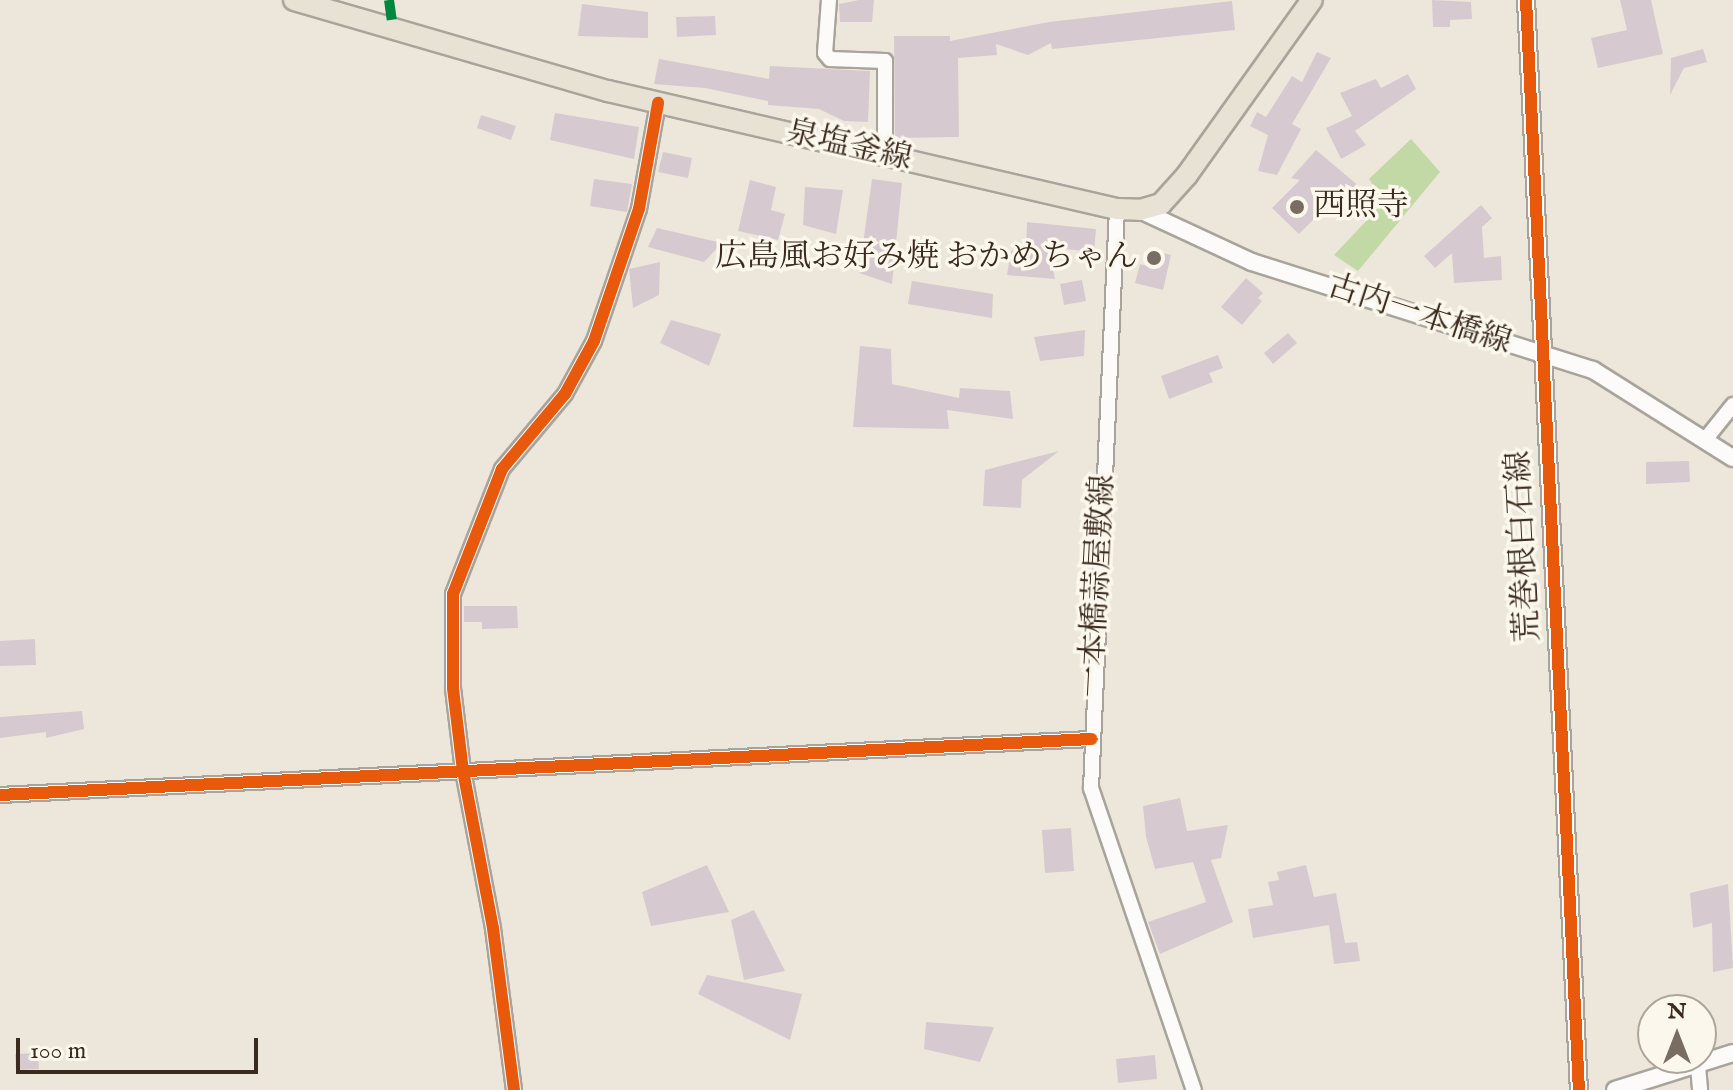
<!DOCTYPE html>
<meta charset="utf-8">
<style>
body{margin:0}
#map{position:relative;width:1733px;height:1090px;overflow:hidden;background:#ede7db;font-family:"IM FELL English","Noto Serif JP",serif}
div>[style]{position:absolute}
.green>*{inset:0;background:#c2d9a6}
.building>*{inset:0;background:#d6cad0}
.roads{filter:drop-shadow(2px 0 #a9a49b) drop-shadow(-2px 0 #a9a49b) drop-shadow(0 2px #a9a49b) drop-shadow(0 -2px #a9a49b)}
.minor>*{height:14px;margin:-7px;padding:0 7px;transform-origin:7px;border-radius:7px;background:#fcfbfa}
.tertiary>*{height:16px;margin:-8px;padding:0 8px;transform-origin:8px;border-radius:8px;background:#fcfbfa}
.primary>*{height:20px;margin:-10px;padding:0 10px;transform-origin:10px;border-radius:10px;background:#e8e2d5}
.quiet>*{height:10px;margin-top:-5px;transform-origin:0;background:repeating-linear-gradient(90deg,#00873e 0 20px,transparent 0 30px)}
.cycleway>*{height:12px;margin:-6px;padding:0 6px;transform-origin:6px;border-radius:6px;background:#e8590c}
.dots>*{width:22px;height:22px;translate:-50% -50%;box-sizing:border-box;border:4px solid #fbf7ec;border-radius:50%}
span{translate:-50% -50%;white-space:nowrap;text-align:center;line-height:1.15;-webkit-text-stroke:7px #fbf7ec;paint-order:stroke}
.street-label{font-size:32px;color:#3b2a1e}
.poi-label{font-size:32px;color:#3b2a1e}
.left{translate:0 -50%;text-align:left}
.right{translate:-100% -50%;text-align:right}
.north{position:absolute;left:1637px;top:994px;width:80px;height:80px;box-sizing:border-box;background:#fbf7ec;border:2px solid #aea59a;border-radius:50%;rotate:0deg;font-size:22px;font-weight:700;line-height:32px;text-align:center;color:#3b2a1e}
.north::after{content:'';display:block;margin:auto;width:28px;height:36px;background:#796c60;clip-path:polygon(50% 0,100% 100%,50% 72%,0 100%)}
.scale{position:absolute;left:16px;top:1038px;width:242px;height:36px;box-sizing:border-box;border:4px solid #3b2a1e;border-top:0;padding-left:10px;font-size:24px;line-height:28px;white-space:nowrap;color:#3b2a1e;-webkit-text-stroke:6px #fbf7ec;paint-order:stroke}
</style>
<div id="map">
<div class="green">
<i style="clip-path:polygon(1411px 139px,1440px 172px,1358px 271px,1334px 255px,1370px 217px,1360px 202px,1374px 187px,1369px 179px)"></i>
</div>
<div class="building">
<i style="clip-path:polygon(859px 0,874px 0,872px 22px,840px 22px,839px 4px)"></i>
<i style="clip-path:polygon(1432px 0,1471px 2px,1472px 19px,1450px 20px,1450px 27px,1433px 27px)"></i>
<i style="clip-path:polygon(1620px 0,1651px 0,1663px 54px,1598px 68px,1591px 38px,1627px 30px)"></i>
<i style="clip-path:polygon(1232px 1px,1235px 30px,1052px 49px,1051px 43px,1028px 55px,996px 44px,997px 55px,958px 58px,959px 137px,895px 138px,894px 36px,950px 36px,950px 41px,1049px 22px)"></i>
<i style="clip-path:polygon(582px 4px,648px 12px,648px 38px,578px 36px)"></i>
<i style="clip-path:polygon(715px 16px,716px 35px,677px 37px,676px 17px)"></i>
<i style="clip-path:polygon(1703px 49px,1707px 62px,1684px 68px,1670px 95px,1671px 58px)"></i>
<i style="clip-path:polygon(1317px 52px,1331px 58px,1292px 124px,1301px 129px,1277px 175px,1258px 171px,1268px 135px,1250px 126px,1257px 112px,1266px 117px,1292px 76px,1302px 82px)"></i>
<i style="clip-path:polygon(659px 59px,769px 79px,770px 66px,870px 71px,868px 122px,844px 121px,819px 109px,768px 105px,768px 101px,705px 88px,654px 84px)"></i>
<i style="clip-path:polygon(1408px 74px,1416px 89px,1355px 131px,1366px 145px,1341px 159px,1326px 128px,1352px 116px,1340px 93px,1376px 79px,1381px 88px)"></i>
<i style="clip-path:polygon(555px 113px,639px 127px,634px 159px,550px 140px)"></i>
<i style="clip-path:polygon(481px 115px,516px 126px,511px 140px,477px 128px)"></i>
<i style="clip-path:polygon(1316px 150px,1360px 187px,1338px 209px,1329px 204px,1299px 234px,1272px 208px,1300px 180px,1291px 178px)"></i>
<i style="clip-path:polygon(663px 152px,692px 158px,688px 178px,658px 172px)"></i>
<i style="clip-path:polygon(594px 179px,632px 184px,627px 212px,590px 206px)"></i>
<i style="clip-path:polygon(872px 179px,902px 183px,892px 284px,859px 273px)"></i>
<i style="clip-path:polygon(750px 180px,776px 187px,771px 210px,785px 214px,778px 240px,738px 231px)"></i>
<i style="clip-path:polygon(805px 187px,843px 190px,836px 234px,803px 225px)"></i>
<i style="clip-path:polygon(1481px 205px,1492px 218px,1482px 227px,1484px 258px,1501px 256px,1502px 280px,1454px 283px,1452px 253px,1435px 268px,1424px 256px)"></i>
<i style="clip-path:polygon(1027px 222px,1096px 229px,1094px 252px,1048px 247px,1055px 279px,1007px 275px,1011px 251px,1026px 249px)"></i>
<i style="clip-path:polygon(657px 228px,722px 243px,704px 262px,648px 247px)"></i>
<i style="clip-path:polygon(1152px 250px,1171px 255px,1163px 290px,1135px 283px,1140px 264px,1147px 266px)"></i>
<i style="clip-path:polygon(660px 262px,659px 295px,633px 308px,629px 269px)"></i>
<i style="clip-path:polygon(1246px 278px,1263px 293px,1258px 298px,1262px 301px,1242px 325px,1221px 307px)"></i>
<i style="clip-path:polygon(1082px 280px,1086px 301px,1064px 305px,1060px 284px)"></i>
<i style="clip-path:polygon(912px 281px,993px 294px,992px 318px,908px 304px)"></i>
<i style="clip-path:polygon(671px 320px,721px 334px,709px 366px,660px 343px)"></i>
<i style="clip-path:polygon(1085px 330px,1084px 356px,1040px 361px,1034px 337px)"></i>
<i style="clip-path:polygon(1288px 333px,1297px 343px,1273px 364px,1264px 353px)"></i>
<i style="clip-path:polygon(860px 346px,891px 349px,892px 384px,959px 398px,960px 388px,1010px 391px,1013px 419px,947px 410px,949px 429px,853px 427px)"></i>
<i style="clip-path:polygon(1218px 355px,1223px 368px,1209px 373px,1213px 382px,1169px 399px,1161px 376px)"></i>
<i style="clip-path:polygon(1059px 451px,1022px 480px,1021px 508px,983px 506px,985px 470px)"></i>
<i style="clip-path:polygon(1689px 461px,1690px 482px,1646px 484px,1646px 462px)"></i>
<i style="clip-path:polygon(464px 606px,517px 606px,518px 628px,482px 629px,482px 622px,464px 622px)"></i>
<i style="clip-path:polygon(35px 639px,36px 665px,0 666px,0 641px)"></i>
<i style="clip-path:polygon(82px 711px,84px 729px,46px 738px,46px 732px,0 738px,0 717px)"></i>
<i style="clip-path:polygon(1180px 798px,1187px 831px,1228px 825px,1221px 858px,1211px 860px,1233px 922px,1160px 954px,1148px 922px,1206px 902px,1193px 862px,1155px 869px,1146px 837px,1143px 806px)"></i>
<i style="clip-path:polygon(1071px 828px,1074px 871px,1045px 873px,1042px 830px)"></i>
<i style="clip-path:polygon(707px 865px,729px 912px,651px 926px,642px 892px)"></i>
<i style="clip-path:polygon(1306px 865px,1314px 897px,1336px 893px,1345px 943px,1357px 942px,1360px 961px,1334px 964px,1329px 925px,1253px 938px,1248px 909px,1273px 905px,1268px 882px,1279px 880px,1277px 872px)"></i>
<i style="clip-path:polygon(1728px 884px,1733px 968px,1713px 972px,1712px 923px,1693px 928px,1690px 893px)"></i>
<i style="clip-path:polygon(754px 910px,785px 971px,744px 980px,731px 920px)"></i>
<i style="clip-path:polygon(707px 975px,802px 994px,790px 1040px,698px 994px)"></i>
<i style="clip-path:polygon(926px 1022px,994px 1027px,980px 1062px,924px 1049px)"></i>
<i style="clip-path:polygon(38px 1053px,39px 1069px,16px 1070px,15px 1054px)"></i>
<i style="clip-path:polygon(1155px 1055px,1157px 1079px,1118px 1083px,1116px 1059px)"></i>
</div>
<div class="roads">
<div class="minor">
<i style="left:829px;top:0;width:53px;rotate:94.3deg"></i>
<i style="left:825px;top:53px;width:8px;rotate:50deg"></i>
<i style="left:830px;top:59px;width:55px;rotate:2.1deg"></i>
<i style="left:885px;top:61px;width:94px;rotate:90deg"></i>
<i style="left:1117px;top:209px;width:580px;rotate:92.57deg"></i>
<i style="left:1091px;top:788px;width:319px;rotate:71.2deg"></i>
<i style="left:1705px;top:440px;width:45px;rotate:-51.3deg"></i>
<i style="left:0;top:795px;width:1093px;rotate:-2.94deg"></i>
<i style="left:1698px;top:1066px;width:24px;rotate:85deg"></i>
<i style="left:514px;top:1090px;width:163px;rotate:-97.4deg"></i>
<i style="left:493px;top:928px;width:160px;rotate:-100.8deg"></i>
<i style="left:463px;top:771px;width:84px;rotate:-96.9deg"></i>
<i style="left:453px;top:688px;width:94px;rotate:-90deg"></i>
<i style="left:453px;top:594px;width:134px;rotate:-68.6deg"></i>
<i style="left:502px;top:469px;width:98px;rotate:-50deg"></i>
<i style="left:565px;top:394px;width:60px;rotate:-61.3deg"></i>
<i style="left:594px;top:341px;width:139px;rotate:-71.2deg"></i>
<i style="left:639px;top:209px;width:108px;rotate:-79.8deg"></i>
</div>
<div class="tertiary">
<i style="left:1526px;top:0;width:1091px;rotate:87.22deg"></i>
<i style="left:1140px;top:210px;width:123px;rotate:24.9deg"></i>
<i style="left:1252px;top:262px;width:358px;rotate:17.6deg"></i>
<i style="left:1593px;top:370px;width:165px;rotate:32.2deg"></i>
<i style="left:1615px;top:1090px;width:124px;rotate:-17.4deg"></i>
</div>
<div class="primary">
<i style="left:294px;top:0;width:327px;rotate:16.2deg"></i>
<i style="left:608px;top:91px;width:522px;rotate:13.05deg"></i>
<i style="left:1117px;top:209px;width:23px;rotate:2deg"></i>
<i style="left:1140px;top:210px;width:22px;rotate:-16deg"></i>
<i style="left:1161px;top:204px;width:39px;rotate:-48deg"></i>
<i style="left:1187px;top:175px;width:215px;rotate:-54.5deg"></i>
</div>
</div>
<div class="quiet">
<i style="left:389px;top:0;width:28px;rotate:82deg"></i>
</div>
<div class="cycleway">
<i style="left:1526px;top:0;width:1091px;rotate:87.22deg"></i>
<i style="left:0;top:795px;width:1093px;rotate:-2.94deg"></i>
<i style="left:514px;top:1090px;width:163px;rotate:-97.4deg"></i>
<i style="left:493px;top:928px;width:160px;rotate:-100.8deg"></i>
<i style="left:463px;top:771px;width:84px;rotate:-96.9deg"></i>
<i style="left:453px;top:688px;width:94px;rotate:-90deg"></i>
<i style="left:453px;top:594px;width:134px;rotate:-68.6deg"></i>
<i style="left:502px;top:469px;width:98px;rotate:-50deg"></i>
<i style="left:565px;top:394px;width:60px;rotate:-61.3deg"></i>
<i style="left:594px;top:341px;width:139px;rotate:-71.2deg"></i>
<i style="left:639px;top:209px;width:108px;rotate:-79.8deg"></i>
</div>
<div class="dots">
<i style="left:1297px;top:207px;background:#796c60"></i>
<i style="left:1154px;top:258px;background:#796c60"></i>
</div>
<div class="street-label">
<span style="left:849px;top:147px;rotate:13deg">泉塩釜線</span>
<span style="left:1419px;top:316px;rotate:18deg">古内一本橋線</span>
<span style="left:1525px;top:546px;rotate:-93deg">荒巻根白石線</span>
<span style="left:1099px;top:586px;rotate:-87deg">一本橋蒜屋敷線</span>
</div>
<div class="poi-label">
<span class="left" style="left:1313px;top:207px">西照寺</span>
<span class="right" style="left:1138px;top:258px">広島風お好み焼 おかめちゃん</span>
</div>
<div class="north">N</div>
<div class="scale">100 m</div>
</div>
